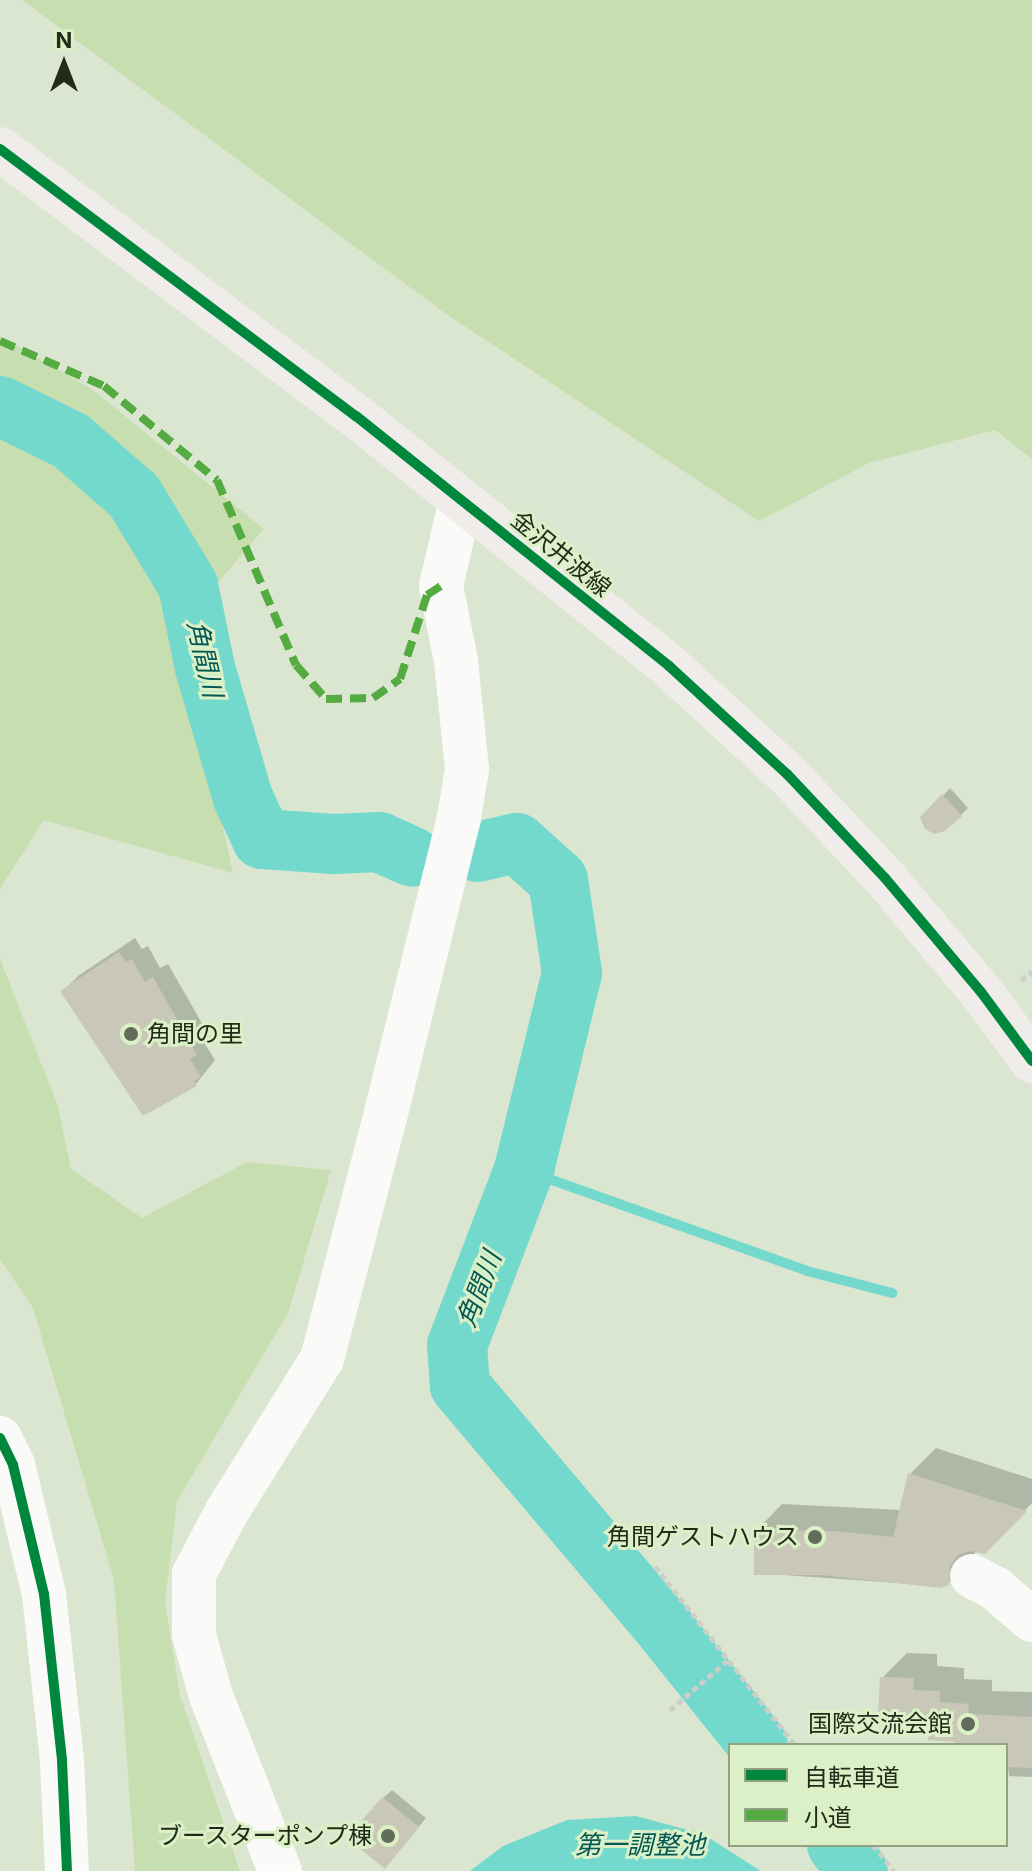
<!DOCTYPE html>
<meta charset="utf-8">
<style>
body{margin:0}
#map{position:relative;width:1032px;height:1871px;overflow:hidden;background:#dbe6d0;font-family:Inter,"Noto Sans JP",sans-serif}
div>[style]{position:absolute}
.green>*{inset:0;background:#c7deb0}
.water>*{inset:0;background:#73d9cc}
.shadow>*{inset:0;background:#0003}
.stream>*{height:10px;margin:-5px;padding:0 5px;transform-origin:5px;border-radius:5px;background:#73d9cc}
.river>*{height:60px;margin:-30px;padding:0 30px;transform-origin:30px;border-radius:30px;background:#73d9cc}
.building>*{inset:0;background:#c9c8b8}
.path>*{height:5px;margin-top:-2.5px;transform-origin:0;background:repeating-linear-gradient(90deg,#cccfc8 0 6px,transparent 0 10px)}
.minor>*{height:44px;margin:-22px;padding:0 22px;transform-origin:22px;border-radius:22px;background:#fafbf8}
.major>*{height:44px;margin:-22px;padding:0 22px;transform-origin:22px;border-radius:22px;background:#f0ecea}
.quiet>*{height:8px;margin-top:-4px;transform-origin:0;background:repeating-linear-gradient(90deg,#53ab42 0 16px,transparent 0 24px)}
.cycleway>*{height:10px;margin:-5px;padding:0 5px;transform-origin:5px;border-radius:5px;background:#00873e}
.dots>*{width:22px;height:22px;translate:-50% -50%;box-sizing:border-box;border:4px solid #dbf0c6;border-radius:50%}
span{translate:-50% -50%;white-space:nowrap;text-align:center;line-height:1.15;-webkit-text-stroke:6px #dbf0c6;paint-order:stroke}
.street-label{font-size:24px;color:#222a1a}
.poi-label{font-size:24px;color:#222a1a}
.left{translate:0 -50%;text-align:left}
.right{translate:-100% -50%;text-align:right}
.water-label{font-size:26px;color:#045955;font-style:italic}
.legend{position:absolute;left:728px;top:1743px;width:280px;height:104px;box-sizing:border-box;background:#dbf0c6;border:2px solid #91a181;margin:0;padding:10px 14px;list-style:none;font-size:24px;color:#222a1a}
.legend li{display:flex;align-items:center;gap:16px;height:40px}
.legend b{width:40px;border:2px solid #91a181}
.north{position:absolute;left:24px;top:24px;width:80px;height:80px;-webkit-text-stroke:6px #dbf0c6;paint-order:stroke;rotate:0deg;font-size:22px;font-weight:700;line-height:32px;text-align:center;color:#222a1a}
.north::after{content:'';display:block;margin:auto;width:28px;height:36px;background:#222a1a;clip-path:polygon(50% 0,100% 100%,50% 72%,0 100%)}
</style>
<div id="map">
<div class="green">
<i style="clip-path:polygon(22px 0,1032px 0,1032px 459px,995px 430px,869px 463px,759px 521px,442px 311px)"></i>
<i style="clip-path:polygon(0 336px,93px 390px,264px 529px,171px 636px,208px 760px,233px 873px,44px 820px,0 889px)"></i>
<i style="clip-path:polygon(0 959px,58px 1106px,71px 1169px,142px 1218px,247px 1162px,331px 1170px,288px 1313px,177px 1501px,165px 1602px,180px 1696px,240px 1871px,135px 1871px,114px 1580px,33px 1308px,0 1259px)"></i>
</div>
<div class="water">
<i style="clip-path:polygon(636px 1816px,703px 1834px,761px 1871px,470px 1871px,503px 1846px,567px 1820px)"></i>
</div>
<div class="shadow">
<i style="clip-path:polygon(950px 788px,968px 808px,961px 815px,923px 818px)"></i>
<i style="clip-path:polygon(135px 938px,142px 949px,148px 946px,160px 968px,168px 964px,211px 1039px,205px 1044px,215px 1060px,196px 1084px,63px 991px,78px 976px)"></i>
<i style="clip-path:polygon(936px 1448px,1032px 1479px,1032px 1503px,984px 1552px,975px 1550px,975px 1556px,948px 1583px,940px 1586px,756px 1573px,756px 1531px,782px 1504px,902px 1510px,910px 1474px)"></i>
<i style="clip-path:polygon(907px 1653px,937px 1654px,937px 1666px,964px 1668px,964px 1679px,992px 1680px,992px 1691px,1032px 1692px,1032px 1777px,1009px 1776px,1006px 1745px,957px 1745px,957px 1740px,906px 1714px,882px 1678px)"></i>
<i style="clip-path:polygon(392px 1790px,426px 1818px,393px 1858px,383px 1798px)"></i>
</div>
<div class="stream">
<i style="left:524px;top:1170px;width:300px;rotate:19.6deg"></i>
<i style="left:807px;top:1271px;width:88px;rotate:14.5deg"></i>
</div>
<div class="river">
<i style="left:0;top:406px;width:79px;rotate:26.2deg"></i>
<i style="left:71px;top:441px;width:84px;rotate:41.1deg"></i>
<i style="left:134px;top:496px;width:104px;rotate:58.8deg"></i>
<i style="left:188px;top:585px;width:85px;rotate:78.4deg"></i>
<i style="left:205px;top:668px;width:135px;rotate:73.7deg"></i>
<i style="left:243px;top:798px;width:45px;rotate:65.1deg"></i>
<i style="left:262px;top:839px;width:72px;rotate:4deg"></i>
<i style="left:334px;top:844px;width:45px;rotate:-2.5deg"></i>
<i style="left:379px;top:842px;width:36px;rotate:24deg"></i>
<i style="left:477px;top:852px;width:41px;rotate:-12.7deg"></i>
<i style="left:517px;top:843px;width:55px;rotate:42.1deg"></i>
<i style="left:558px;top:880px;width:94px;rotate:81.4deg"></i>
<i style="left:572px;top:973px;width:203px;rotate:103.7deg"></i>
<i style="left:524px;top:1170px;width:187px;rotate:110.9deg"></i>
<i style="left:457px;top:1345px;width:41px;rotate:85.8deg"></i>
<i style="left:460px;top:1386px;width:319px;rotate:49.8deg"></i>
<i style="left:666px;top:1630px;width:147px;rotate:51.3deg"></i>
<i style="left:837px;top:1845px;width:33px;rotate:51deg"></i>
</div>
<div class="building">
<i style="clip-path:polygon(942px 794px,962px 816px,945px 831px,934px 834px,925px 829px,920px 817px)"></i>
<i style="clip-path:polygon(119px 952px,126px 962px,132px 959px,145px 982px,153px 977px,197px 1055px,190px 1059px,201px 1077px,194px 1081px,197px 1086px,143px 1116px,60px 991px)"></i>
<i style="clip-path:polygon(908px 1473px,1027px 1511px,985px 1554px,970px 1551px,958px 1555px,950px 1565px,949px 1585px,941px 1588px,822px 1575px,754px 1575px,754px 1530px,833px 1531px,893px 1537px)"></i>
<i style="clip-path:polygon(880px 1677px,914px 1678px,913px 1690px,940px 1691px,940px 1702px,969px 1704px,968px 1714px,1032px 1717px,1032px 1768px,1006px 1767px,1006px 1745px,955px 1745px,955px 1742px,928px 1740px,929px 1731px,905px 1730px,904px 1716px,878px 1716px)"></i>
<i style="clip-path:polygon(382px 1797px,419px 1827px,385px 1869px,347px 1838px)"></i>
</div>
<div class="path">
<i style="left:1021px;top:980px;width:14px;rotate:-36deg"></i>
<i style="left:655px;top:1566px;width:227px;rotate:52deg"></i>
<i style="left:670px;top:1710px;width:77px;rotate:-40.8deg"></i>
<i style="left:873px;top:1845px;width:33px;rotate:51deg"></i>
</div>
<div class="minor">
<i style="left:0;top:1438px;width:30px;rotate:64deg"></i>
<i style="left:13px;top:1465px;width:133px;rotate:76.5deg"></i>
<i style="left:44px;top:1594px;width:168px;rotate:83.8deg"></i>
<i style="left:62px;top:1761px;width:110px;rotate:87.4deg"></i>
<i style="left:972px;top:1576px;width:26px;rotate:28deg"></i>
<i style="left:995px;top:1588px;width:49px;rotate:40.9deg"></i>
<i style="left:280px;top:1871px;width:188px;rotate:-111.5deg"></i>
<i style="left:211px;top:1696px;width:63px;rotate:-105.6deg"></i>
<i style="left:194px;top:1635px;width:61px;rotate:-90deg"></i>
<i style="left:194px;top:1574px;width:69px;rotate:-62.3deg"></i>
<i style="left:226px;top:1513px;width:181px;rotate:-58.1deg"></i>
<i style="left:322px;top:1359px;width:254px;rotate:-75.4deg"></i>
<i style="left:386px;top:1113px;width:304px;rotate:-76.1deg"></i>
<i style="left:459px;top:818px;width:50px;rotate:-80.7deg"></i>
<i style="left:467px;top:769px;width:109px;rotate:-95.8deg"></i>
<i style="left:456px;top:661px;width:76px;rotate:-101.3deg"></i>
<i style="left:441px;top:586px;width:88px;rotate:-76.9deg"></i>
</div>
<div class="major">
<i style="left:0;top:149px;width:445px;rotate:36.9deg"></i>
<i style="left:356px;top:416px;width:401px;rotate:38.6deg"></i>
<i style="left:669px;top:666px;width:160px;rotate:42.5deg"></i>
<i style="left:787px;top:774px;width:143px;rotate:46.7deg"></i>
<i style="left:885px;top:878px;width:149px;rotate:49.9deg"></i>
<i style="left:981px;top:992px;width:86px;rotate:53.5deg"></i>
</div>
<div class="quiet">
<i style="left:0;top:341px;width:113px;rotate:23.4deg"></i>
<i style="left:104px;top:386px;width:147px;rotate:39.8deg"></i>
<i style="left:217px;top:480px;width:201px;rotate:66.9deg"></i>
<i style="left:296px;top:665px;width:45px;rotate:48.6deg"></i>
<i style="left:326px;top:699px;width:47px;rotate:-1.2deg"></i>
<i style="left:373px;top:698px;width:33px;rotate:-35deg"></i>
<i style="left:400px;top:679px;width:88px;rotate:-72.2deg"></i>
<i style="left:427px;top:595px;width:17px;rotate:-33deg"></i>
</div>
<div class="cycleway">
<i style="left:0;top:149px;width:445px;rotate:36.9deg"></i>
<i style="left:356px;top:416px;width:401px;rotate:38.6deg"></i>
<i style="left:669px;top:666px;width:160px;rotate:42.5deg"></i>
<i style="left:787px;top:774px;width:143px;rotate:46.7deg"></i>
<i style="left:885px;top:878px;width:149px;rotate:49.9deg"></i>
<i style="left:981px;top:992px;width:86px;rotate:53.5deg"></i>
<i style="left:0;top:1438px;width:30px;rotate:64deg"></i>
<i style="left:13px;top:1465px;width:133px;rotate:76.5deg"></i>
<i style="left:44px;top:1594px;width:168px;rotate:83.8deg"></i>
<i style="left:62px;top:1761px;width:110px;rotate:87.4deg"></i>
</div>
<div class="dots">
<i style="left:131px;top:1034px;background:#636c5a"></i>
<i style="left:815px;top:1537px;background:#636c5a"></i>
<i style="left:968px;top:1724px;background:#636c5a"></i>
<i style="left:388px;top:1836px;background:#636c5a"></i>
</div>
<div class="street-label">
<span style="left:561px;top:554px;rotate:39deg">金沢井波線</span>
</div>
<div class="poi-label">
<span class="left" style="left:147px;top:1034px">角間の里</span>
<span class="right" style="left:799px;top:1537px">角間ゲストハウス</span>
<span class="right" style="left:952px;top:1724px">国際交流会館</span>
<span class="right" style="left:372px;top:1836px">ブースターポンプ棟</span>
</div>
<div class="water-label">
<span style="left:205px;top:659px;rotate:77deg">角間川</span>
<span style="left:479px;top:1289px;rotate:-69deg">角間川</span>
<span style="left:640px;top:1845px">第一調整池</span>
</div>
<ul class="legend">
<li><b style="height:10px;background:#00873e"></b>自転車道</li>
<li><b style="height:10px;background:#53ab42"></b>小道</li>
</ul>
<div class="north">N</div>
</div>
